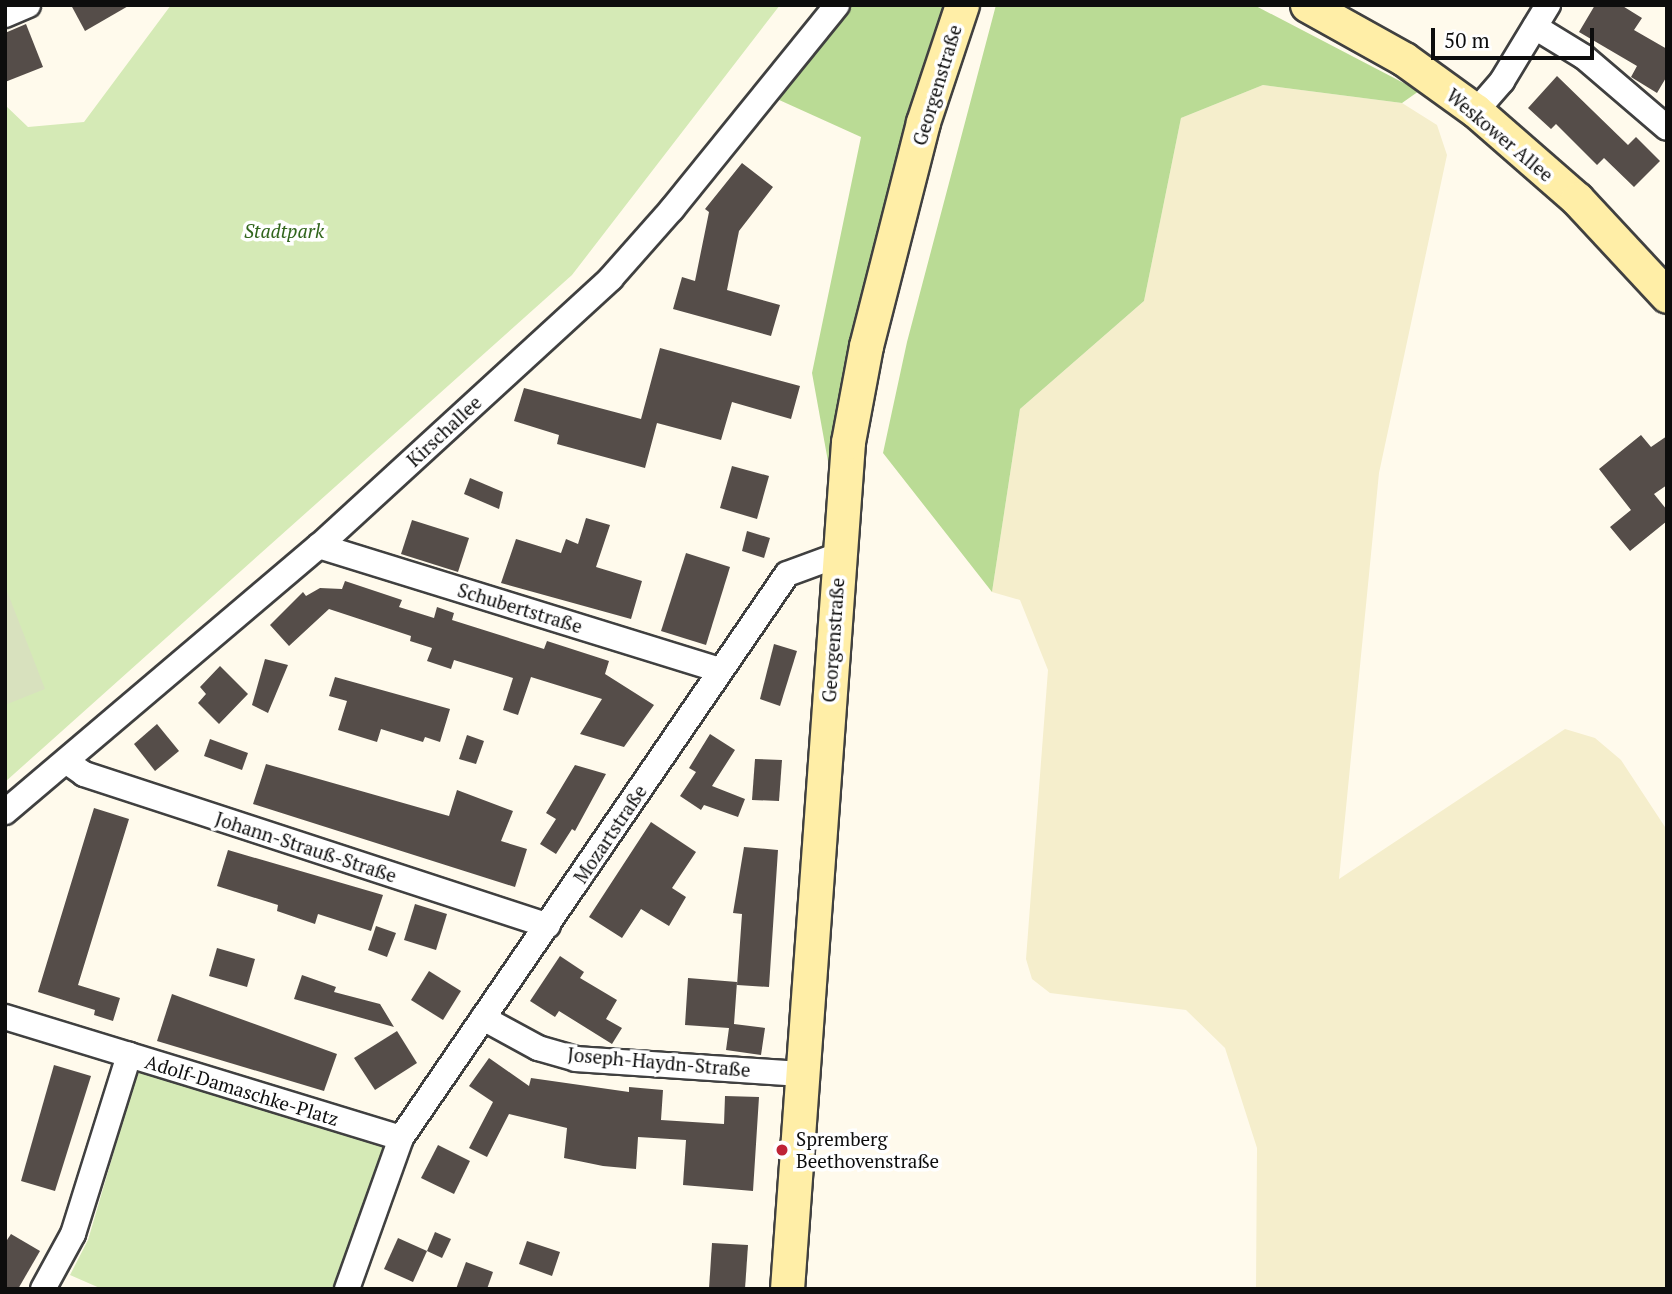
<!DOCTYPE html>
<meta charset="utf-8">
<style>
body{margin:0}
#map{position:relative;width:1672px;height:1294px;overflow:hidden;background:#fffaec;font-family:"PT Serif",serif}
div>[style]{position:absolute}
.farmland>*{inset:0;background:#f5eecc}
.green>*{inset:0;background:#d5eab6}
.forest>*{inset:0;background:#badb95}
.cemetery>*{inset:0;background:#d8e1be}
.building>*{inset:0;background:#554d49}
.roads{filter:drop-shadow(2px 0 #404040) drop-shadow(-2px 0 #404040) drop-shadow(0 2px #404040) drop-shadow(0 -2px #404040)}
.minor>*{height:24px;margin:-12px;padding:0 12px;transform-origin:12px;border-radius:12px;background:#fff}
.secondary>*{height:33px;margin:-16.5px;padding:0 16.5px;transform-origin:16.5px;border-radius:16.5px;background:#ffeea7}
.dots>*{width:19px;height:19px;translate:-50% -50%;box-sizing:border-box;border:4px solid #fff;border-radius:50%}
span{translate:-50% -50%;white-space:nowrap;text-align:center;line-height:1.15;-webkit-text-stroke:7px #fff;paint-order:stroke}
.street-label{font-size:19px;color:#0d0d0d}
.park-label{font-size:19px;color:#31651c;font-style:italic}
.poi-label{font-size:19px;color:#0d0d0d}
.left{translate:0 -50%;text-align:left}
.frame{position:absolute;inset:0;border:7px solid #0d0d0d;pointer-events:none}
.scale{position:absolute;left:1431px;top:28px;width:163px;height:32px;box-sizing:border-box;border:4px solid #0d0d0d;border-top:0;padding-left:9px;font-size:21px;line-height:24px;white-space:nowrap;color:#0d0d0d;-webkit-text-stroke:5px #fff;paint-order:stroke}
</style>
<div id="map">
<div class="farmland">
<i style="clip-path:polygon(1263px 85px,1402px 103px,1437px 125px,1447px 155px,1379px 473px,1339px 879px,1565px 729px,1595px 738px,1621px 760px,1667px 830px,1667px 1289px,1256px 1289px,1257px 1148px,1225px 1048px,1186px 1010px,1050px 993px,1032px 979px,1026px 959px,1048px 670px,1020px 600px,992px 592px,1020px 409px,1144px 301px,1181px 118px)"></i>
</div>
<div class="green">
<i style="clip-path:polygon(171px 5px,780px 5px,572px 275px,5px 782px,5px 105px,28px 127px,84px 122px)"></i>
<i style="clip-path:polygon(139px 1066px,385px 1144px,333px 1289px,102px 1289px,70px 1275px,88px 1240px)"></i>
</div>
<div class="forest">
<i style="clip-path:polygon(853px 5px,948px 5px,848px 346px,831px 478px,812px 373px,861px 137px,777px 99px)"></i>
<i style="clip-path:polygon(996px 5px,1254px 5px,1419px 91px,1402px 103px,1263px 85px,1181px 118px,1144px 301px,1020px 409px,992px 592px,883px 453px,907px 342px)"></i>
</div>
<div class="cemetery">
<i style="clip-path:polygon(5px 586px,45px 689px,5px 705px)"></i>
</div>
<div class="building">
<i style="clip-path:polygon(71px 5px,130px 5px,85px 31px)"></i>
<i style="clip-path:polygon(1595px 5px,1621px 5px,1642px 18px,1634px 30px,1667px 49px,1667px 76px,1657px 93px,1631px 77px,1637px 66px,1579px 32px)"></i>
<i style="clip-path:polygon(26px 24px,43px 67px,5px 82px,5px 33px)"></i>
<i style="clip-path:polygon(1557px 76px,1628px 145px,1636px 137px,1660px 161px,1634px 187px,1604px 158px,1597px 165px,1556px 124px,1551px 129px,1528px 108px)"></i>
<i style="clip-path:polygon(742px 163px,773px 187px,739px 231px,727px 290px,780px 305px,771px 336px,673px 309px,682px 277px,695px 281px,709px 212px,705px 209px)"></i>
<i style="clip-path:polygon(660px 348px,800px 386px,791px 419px,732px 402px,721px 440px,657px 423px,645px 468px,557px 444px,559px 435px,514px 421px,524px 388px,641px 419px)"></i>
<i style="clip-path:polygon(1641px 435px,1651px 447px,1667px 436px,1667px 485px,1654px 494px,1667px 510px,1667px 521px,1630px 551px,1610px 527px,1631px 510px,1599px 469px)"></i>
<i style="clip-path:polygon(732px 466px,769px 476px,757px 519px,720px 508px)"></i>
<i style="clip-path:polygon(470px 478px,503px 492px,499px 509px,464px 494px)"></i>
<i style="clip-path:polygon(586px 518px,610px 525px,596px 567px,642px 581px,631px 619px,501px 583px,516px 539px,561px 553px,566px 539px,578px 544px)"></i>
<i style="clip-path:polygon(412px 520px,469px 538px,458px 572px,401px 554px)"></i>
<i style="clip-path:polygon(747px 531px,770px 538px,764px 558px,742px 551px)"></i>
<i style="clip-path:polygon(686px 553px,730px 567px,706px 645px,661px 631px)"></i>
<i style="clip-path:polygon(345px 581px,402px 600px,399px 607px,434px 618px,437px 607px,454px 613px,452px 620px,544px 649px,547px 641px,609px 661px,605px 674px,654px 705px,624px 747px,580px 734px,602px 699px,531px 677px,518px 715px,503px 710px,513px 678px,454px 660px,451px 669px,427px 661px,432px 648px,410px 641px,411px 636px,329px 609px,289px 646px,270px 625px,303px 592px,306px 596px,320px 588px,342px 589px)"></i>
<i style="clip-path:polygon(774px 644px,797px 651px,780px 706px,760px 699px)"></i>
<i style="clip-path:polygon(265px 659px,288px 665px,268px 713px,252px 705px)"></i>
<i style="clip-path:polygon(220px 666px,248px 694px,219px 724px,198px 703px,206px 694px,200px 687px)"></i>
<i style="clip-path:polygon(335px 677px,450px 709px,440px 742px,425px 737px,423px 742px,381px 729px,377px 742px,338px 730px,347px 701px,329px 696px)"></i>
<i style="clip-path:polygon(157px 724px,179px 751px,155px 771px,134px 744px)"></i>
<i style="clip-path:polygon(710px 734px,735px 750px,712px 786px,745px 799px,738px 817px,704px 805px,701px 810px,680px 796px,696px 772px,689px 768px)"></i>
<i style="clip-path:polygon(467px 735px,484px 741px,476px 764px,459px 759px)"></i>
<i style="clip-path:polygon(210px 739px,248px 753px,242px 770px,204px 756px)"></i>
<i style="clip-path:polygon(755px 759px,782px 760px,779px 801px,752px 800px)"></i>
<i style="clip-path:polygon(266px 764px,449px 816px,457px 790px,513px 811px,501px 841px,527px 849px,515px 887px,253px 804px)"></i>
<i style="clip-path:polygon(575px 765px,606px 774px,575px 831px,572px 829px,556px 854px,540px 844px,556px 819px,546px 813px)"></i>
<i style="clip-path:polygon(94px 808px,129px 819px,78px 985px,120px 998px,113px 1021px,94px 1015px,95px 1010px,38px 992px)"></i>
<i style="clip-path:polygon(651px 822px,696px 852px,672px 888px,686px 897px,669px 926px,641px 909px,622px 938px,589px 917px)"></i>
<i style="clip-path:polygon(744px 847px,778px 850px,769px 987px,737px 985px,742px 914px,733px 913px)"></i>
<i style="clip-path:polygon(228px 850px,383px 895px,371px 931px,318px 914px,315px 924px,277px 911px,278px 905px,217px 886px)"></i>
<i style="clip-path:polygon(415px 904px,447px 914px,436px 950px,404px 940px)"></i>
<i style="clip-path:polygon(376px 926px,396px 933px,387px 957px,368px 950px)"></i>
<i style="clip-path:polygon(217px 948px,255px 959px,247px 987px,209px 976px)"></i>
<i style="clip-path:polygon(560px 956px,584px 972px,580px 978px,617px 1000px,606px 1019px,622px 1028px,612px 1044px,559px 1011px,555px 1017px,530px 1001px)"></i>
<i style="clip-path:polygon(429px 971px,461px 991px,443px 1020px,411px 1000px)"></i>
<i style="clip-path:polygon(302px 975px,336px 987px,334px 992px,380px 1004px,394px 1027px,294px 999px)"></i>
<i style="clip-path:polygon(688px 978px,737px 982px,734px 1024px,765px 1028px,761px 1055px,726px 1050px,729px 1028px,685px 1025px)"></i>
<i style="clip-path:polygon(172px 994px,337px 1054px,324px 1091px,157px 1041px)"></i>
<i style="clip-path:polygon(397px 1031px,417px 1063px,375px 1090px,354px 1058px)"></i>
<i style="clip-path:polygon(489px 1058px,529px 1086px,531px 1078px,629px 1092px,629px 1087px,663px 1090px,661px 1120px,724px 1124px,725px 1096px,759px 1097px,753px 1191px,683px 1185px,686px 1140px,638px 1137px,636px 1169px,603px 1166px,564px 1158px,567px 1128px,509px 1114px,487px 1157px,469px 1148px,493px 1102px,469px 1086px)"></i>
<i style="clip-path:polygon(54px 1065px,91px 1076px,55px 1191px,21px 1181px)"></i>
<i style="clip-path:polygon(438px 1145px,470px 1161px,454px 1194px,421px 1178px)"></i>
<i style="clip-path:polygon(435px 1232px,451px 1239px,442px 1258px,427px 1251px)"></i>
<i style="clip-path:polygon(11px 1234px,40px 1251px,18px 1289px,5px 1289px,5px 1243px)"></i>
<i style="clip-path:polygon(398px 1238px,427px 1251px,413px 1282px,384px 1269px)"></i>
<i style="clip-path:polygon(527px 1241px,560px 1252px,552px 1276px,519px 1264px)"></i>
<i style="clip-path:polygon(712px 1243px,748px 1245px,745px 1289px,709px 1289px)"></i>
<i style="clip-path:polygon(466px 1262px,493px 1272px,487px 1289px,456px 1289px)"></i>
</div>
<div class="roads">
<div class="minor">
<i style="left:5px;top:15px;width:25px;rotate:-23deg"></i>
<i style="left:1535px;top:27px;width:57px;rotate:31.5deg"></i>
<i style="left:1584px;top:57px;width:109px;rotate:40.5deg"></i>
<i style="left:1476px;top:111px;width:40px;rotate:-49deg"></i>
<i style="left:1502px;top:81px;width:89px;rotate:-58.8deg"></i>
<i style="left:319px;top:546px;width:420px;rotate:17.2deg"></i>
<i style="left:67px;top:762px;width:21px;rotate:35deg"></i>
<i style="left:84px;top:774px;width:488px;rotate:18.1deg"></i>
<i style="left:5px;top:812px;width:412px;rotate:-40.3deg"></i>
<i style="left:319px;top:546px;width:396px;rotate:-42.5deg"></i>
<i style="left:611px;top:278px;width:92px;rotate:-48.5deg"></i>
<i style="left:672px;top:209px;width:262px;rotate:-51deg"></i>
<i style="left:5px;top:1017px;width:414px;rotate:17deg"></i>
<i style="left:483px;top:1018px;width:63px;rotate:28.6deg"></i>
<i style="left:538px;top:1048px;width:40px;rotate:16deg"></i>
<i style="left:576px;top:1059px;width:225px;rotate:3.8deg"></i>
<i style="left:43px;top:1289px;width:63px;rotate:-61.4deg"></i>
<i style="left:73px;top:1234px;width:188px;rotate:-72.6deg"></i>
<i style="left:347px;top:1289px;width:160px;rotate:-70.3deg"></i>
<i style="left:401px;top:1138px;width:683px;rotate:-55.61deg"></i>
<i style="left:787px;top:574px;width:55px;rotate:-20.1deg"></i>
</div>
<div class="secondary">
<i style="left:1307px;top:5px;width:111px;rotate:29.1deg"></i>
<i style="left:1404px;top:59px;width:89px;rotate:35.8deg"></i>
<i style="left:1476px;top:111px;width:134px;rotate:41.1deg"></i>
<i style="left:1577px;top:199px;width:132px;rotate:47.1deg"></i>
<i style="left:787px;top:1289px;width:849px;rotate:-85.88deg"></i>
<i style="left:848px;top:442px;width:98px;rotate:-79.4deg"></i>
<i style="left:866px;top:346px;width:231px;rotate:-75.7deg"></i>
<i style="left:923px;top:122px;width:123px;rotate:-71.6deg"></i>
</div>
</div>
<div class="dots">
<i style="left:782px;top:1150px;background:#bf2336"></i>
</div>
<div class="street-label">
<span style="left:937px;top:85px;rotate:-73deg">Georgenstraße</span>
<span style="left:1500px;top:135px;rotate:40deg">Weskower Allee</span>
<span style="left:444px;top:431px;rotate:-43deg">Kirschallee</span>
<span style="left:520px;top:608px;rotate:17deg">Schubertstraße</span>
<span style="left:833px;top:640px;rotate:-86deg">Georgenstraße</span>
<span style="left:610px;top:834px;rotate:-56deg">Mozartstraße</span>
<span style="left:306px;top:847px;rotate:18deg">Johann-Strauß-Straße</span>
<span style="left:659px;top:1062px;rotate:5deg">Joseph-Haydn-Straße</span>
<span style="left:242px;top:1090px;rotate:17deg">Adolf-Damaschke-Platz</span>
</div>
<div class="park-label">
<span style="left:284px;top:231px">Stadtpark</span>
</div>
<div class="poi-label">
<span class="left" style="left:796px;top:1150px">Spremberg<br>Beethovenstraße</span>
</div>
<div class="frame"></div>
<div class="scale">50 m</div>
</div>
